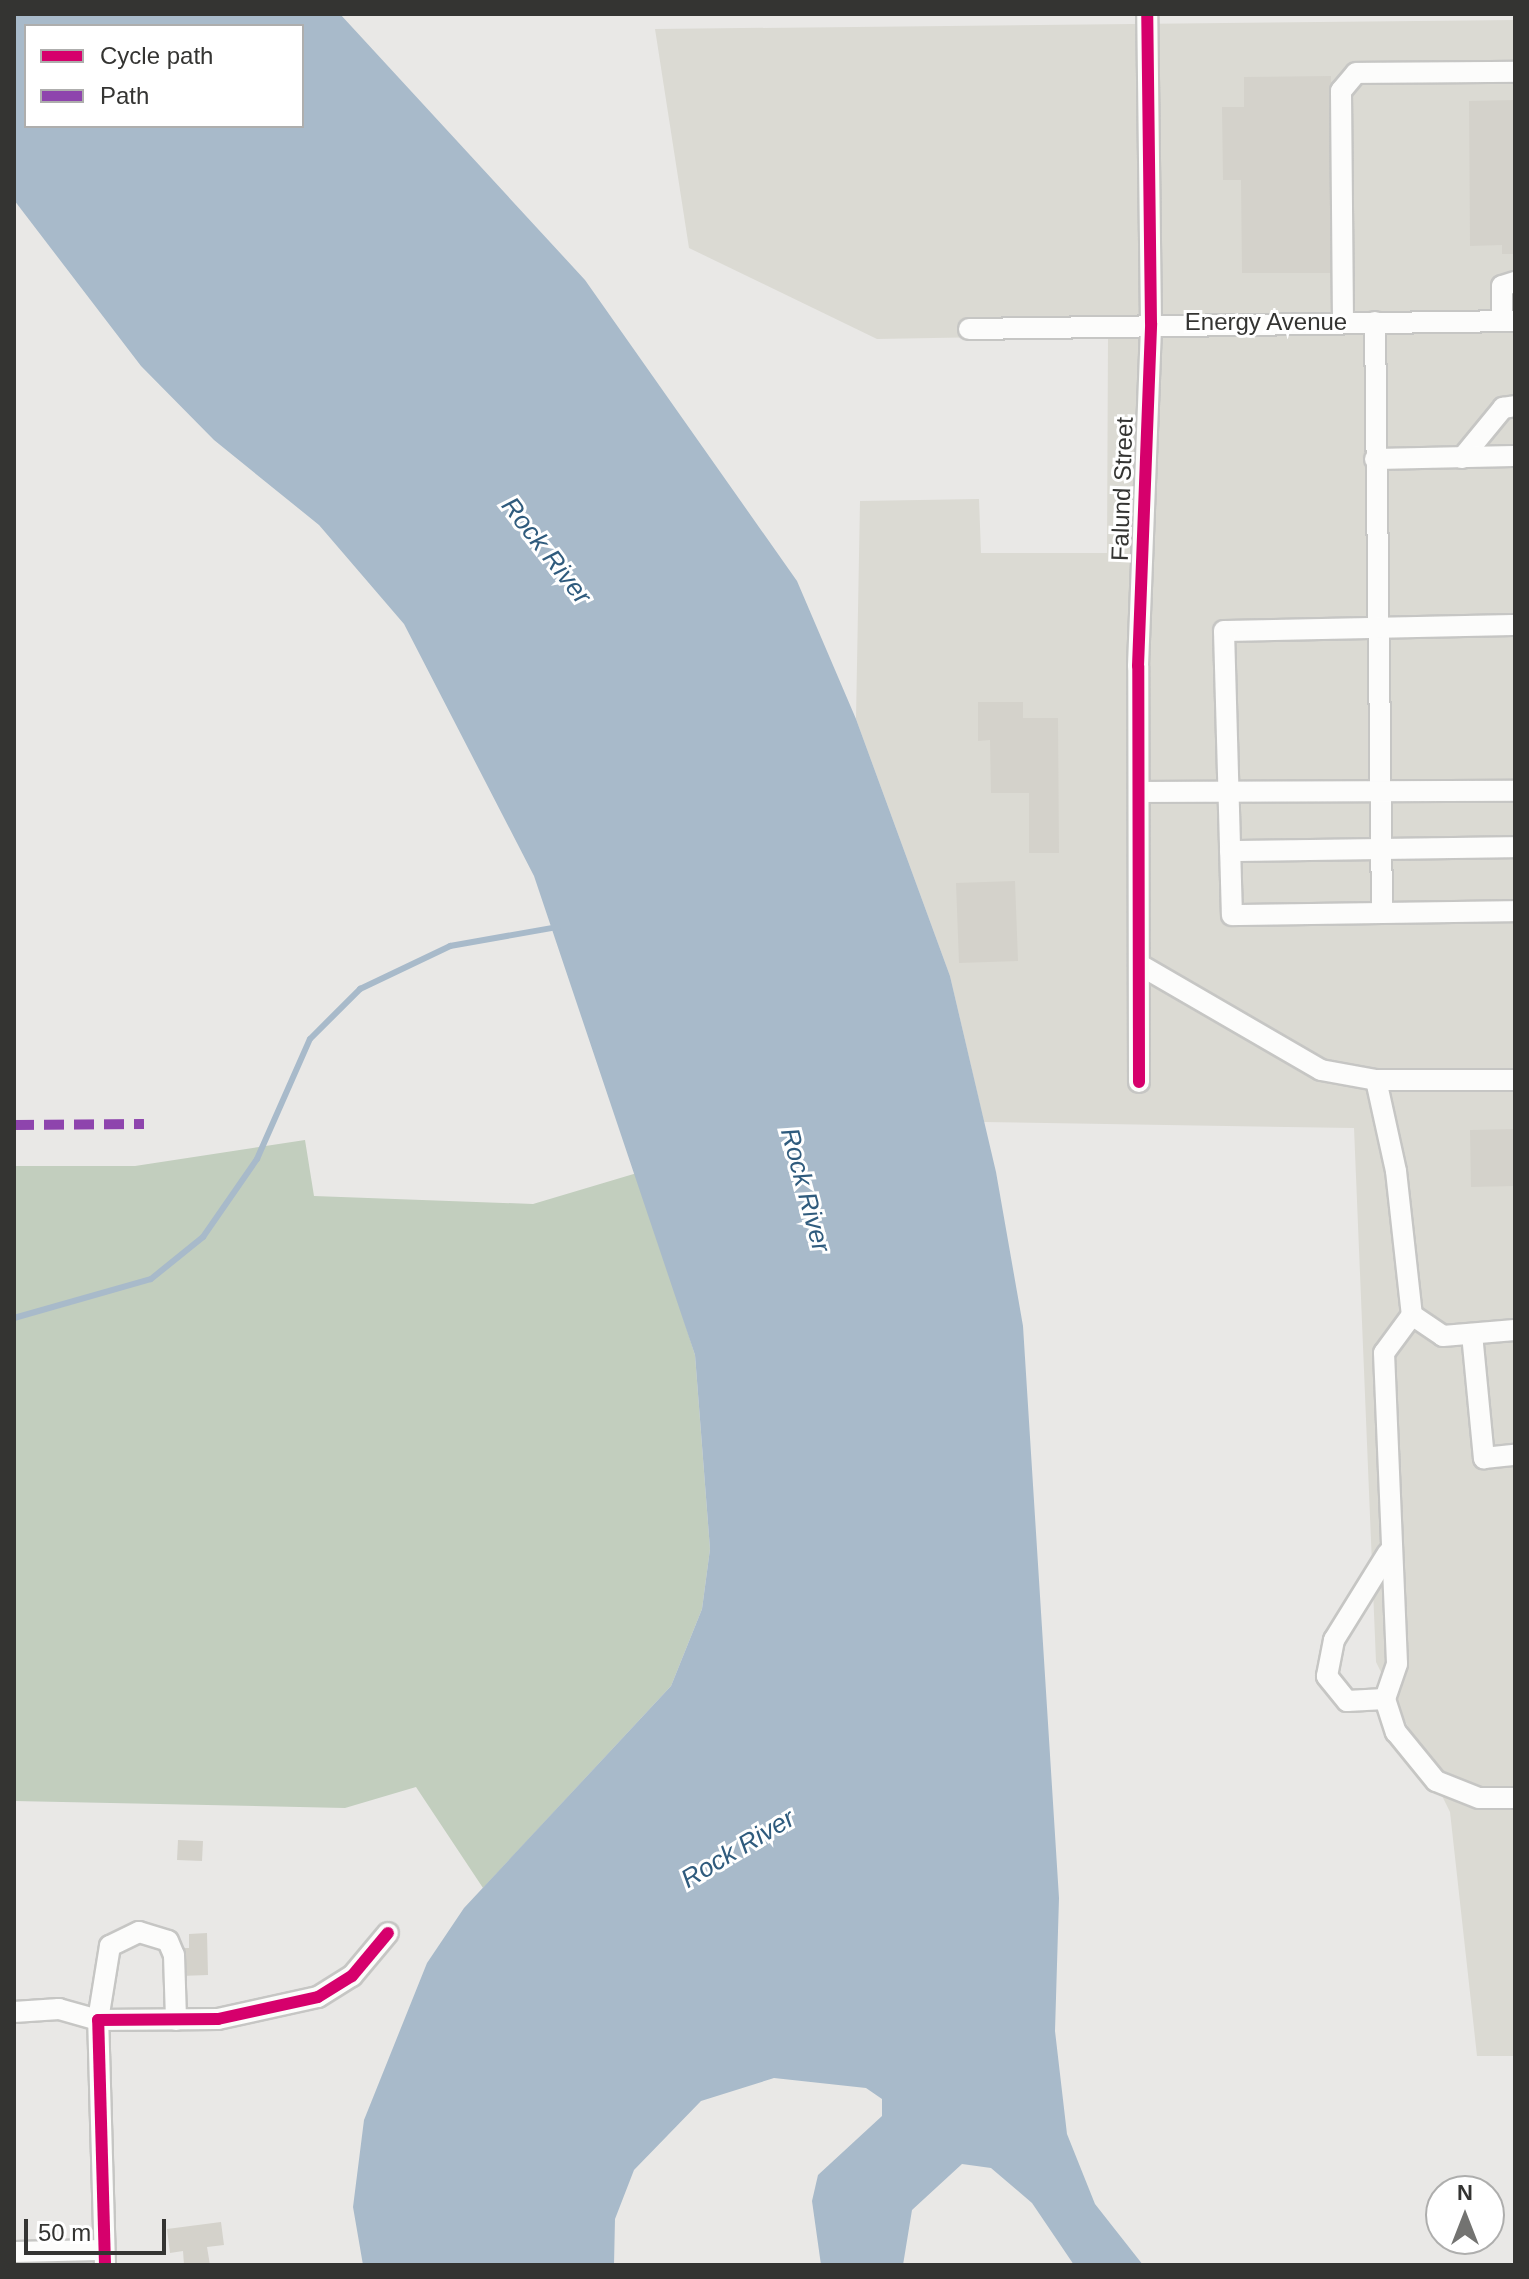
<!DOCTYPE html>
<style>
body{margin:0}
#map{position:relative;width:1529px;height:2279px;overflow:hidden;background:#e9e8e6;font-family:Helvetica,sans-serif}
div>[style]{position:absolute}
.built>*{inset:0;background:#dbdad3}
.forest>*{inset:0;background:#c2cebe}
.water>*{inset:0;background:#a8baca}
.stream>*{height:6px;margin:-3px;padding:0 3px;transform-origin:3px;border-radius:3px;background:#a8baca}
.building>*{inset:0;background:#d4d2cb}
.roads{filter:drop-shadow(2px 0 #c6c6c4) drop-shadow(-2px 0 #c6c6c4) drop-shadow(0 2px #c6c6c4) drop-shadow(0 -2px #c6c6c4)}
.minor>*{height:20px;margin:-10px;padding:0 10px;transform-origin:10px;border-radius:10px;background:#fcfcfb}
.quiet>*{height:10px;margin-top:-5px;transform-origin:0;background:repeating-linear-gradient(90deg,#8e44ad 0 20px,transparent 0 30px)}
.cycleway>*{height:12px;margin:-6px;padding:0 6px;transform-origin:6px;border-radius:6px;background:#d6006c}
span{translate:-50% -50%;white-space:nowrap;text-align:center;line-height:1.15;-webkit-text-stroke:6px #fff;paint-order:stroke}
.street-label{font-size:24px;color:#343432}
.water-label{font-size:26px;color:#2f5b7d;font-style:italic}
.frame{position:absolute;inset:0;border:16px solid #343432;pointer-events:none}
.legend{position:absolute;left:24px;top:24px;width:280px;height:104px;box-sizing:border-box;background:#fff;border:2px solid #aeaead;margin:0;padding:10px 14px;list-style:none;font-size:24px;color:#343432}
.legend li{display:flex;align-items:center;gap:16px;height:40px}
.legend b{width:40px;border:2px solid #aeaead}
.north{position:absolute;left:1425px;top:2175px;width:80px;height:80px;box-sizing:border-box;background:#fff;border:2px solid #aeaead;border-radius:50%;rotate:0deg;font-size:22px;font-weight:700;line-height:32px;text-align:center;color:#343432}
.north::after{content:'';display:block;margin:auto;width:28px;height:36px;background:#737371;clip-path:polygon(50% 0,100% 100%,50% 72%,0 100%)}
.scale{position:absolute;left:24px;top:2219px;width:142px;height:36px;box-sizing:border-box;border:4px solid #343432;border-top:0;padding-left:10px;font-size:24px;line-height:28px;white-space:nowrap;color:#343432;-webkit-text-stroke:6px #fff;paint-order:stroke}
</style>
<div id="map">
<div class="built">
<i style="clip-path:polygon(1515px 20px,1515px 2056px,1477px 2056px,1450px 1812px,1376px 1662px,1354px 1128px,984px 1122px,950px 976px,856px 719px,860px 501px,979px 499px,981px 553px,1107px 553px,1108px 335px,877px 339px,689px 248px,655px 29px)"></i>
</div>
<div class="forest">
<i style="clip-path:polygon(305px 1140px,314px 1196px,533px 1204px,637px 1173px,695px 1355px,710px 1549px,702px 1609px,671px 1686px,483px 1888px,416px 1787px,345px 1808px,14px 1801px,14px 1166px,135px 1166px)"></i>
</div>
<div class="water">
<i style="clip-path:polygon(evenodd,14px 14px,340px 14px,585px 280px,797px 581px,856px 719px,950px 976px,996px 1172px,1023px 1326px,1059px 1898px,1055px 2031px,1067px 2134px,1095px 2204px,1143px 2265px,1074px 2265px,1032px 2203px,991px 2168px,962px 2164px,912px 2210px,903px 2265px,821px 2265px,812px 2201px,818px 2175px,882px 2116px,882px 2099px,866px 2088px,774px 2078px,701px 2101px,634px 2170px,615px 2219px,614px 2265px,363px 2265px,353px 2207px,364px 2120px,427px 1963px,464px 1908px,671px 1686px,702px 1609px,710px 1549px,695px 1355px,534px 876px,404px 624px,319px 525px,214px 440px,141px 366px,14px 200px,14px 14px,26px 26px,302px 26px,302px 126px,26px 126px,26px 26px)"></i>
</div>
<div class="stream">
<i style="left:14px;top:1318px;width:142px;rotate:-15.9deg"></i>
<i style="left:151px;top:1279px;width:67px;rotate:-38.9deg"></i>
<i style="left:203px;top:1237px;width:95px;rotate:-55.3deg"></i>
<i style="left:257px;top:1159px;width:131px;rotate:-66.2deg"></i>
<i style="left:310px;top:1039px;width:71px;rotate:-45deg"></i>
<i style="left:360px;top:989px;width:100px;rotate:-25.5deg"></i>
<i style="left:450px;top:946px;width:110px;rotate:-10deg"></i>
</div>
<div class="building">
<i style="clip-path:polygon(1331px 76px,1332px 273px,1242px 273px,1241px 180px,1223px 180px,1222px 107px,1244px 107px,1244px 77px)"></i>
<i style="clip-path:polygon(1515px 100px,1515px 254px,1502px 254px,1502px 245px,1470px 246px,1469px 101px)"></i>
<i style="clip-path:polygon(978px 702px,1023px 702px,1023px 718px,1058px 718px,1059px 853px,1029px 853px,1029px 793px,991px 793px,990px 740px,978px 741px)"></i>
<i style="clip-path:polygon(1015px 881px,1018px 961px,959px 963px,956px 883px)"></i>
<i style="clip-path:polygon(1515px 1129px,1515px 1186px,1471px 1187px,1470px 1130px)"></i>
<i style="clip-path:polygon(178px 1840px,203px 1841px,202px 1861px,177px 1860px)"></i>
<i style="clip-path:polygon(207px 1933px,208px 1975px,180px 1976px,180px 1948px,189px 1948px,189px 1934px)"></i>
<i style="clip-path:polygon(221px 2222px,224px 2245px,207px 2247px,210px 2265px,184px 2265px,183px 2251px,170px 2253px,167px 2229px)"></i>
</div>
<div class="roads">
<div class="minor">
<i style="left:1502px;top:321px;width:35px;rotate:-90deg"></i>
<i style="left:1502px;top:286px;width:14px;rotate:-17deg"></i>
<i style="left:1343px;top:322px;width:231px;rotate:-90.5deg"></i>
<i style="left:1341px;top:91px;width:23px;rotate:-50deg"></i>
<i style="left:1356px;top:73px;width:159px;rotate:-0.4deg"></i>
<i style="left:1375px;top:322px;width:590px;rotate:89.32deg"></i>
<i style="left:969px;top:329px;width:546px;rotate:-0.84deg"></i>
<i style="left:1462px;top:458px;width:65px;rotate:-50.6deg"></i>
<i style="left:1503px;top:408px;width:12px;rotate:-9deg"></i>
<i style="left:1375px;top:459px;width:140px;rotate:-1.2deg"></i>
<i style="left:1515px;top:625px;width:291px;rotate:178.8deg"></i>
<i style="left:1224px;top:631px;width:284px;rotate:88.4deg"></i>
<i style="left:1232px;top:915px;width:283px;rotate:-0.8deg"></i>
<i style="left:1139px;top:792px;width:376px;rotate:-0.2deg"></i>
<i style="left:1230px;top:851px;width:285px;rotate:-0.8deg"></i>
<i style="left:1140px;top:965px;width:209px;rotate:30.1deg"></i>
<i style="left:1321px;top:1070px;width:56px;rotate:10.3deg"></i>
<i style="left:1376px;top:1080px;width:139px"></i>
<i style="left:1376px;top:1080px;width:93px;rotate:77.6deg"></i>
<i style="left:1396px;top:1171px;width:145px;rotate:83.7deg"></i>
<i style="left:1412px;top:1315px;width:47px;rotate:126.4deg"></i>
<i style="left:1384px;top:1353px;width:311px;rotate:87.6deg"></i>
<i style="left:1397px;top:1664px;width:37px;rotate:109deg"></i>
<i style="left:1385px;top:1699px;width:35px;rotate:72deg"></i>
<i style="left:1396px;top:1732px;width:63px;rotate:50.8deg"></i>
<i style="left:1436px;top:1781px;width:46px;rotate:21.6deg"></i>
<i style="left:1479px;top:1798px;width:36px"></i>
<i style="left:1139px;top:1082px;width:416px;rotate:-90.1deg"></i>
<i style="left:1138px;top:666px;width:343px;rotate:-87.8deg"></i>
<i style="left:1151px;top:323px;width:309px;rotate:-90.7deg"></i>
<i style="left:1412px;top:1315px;width:37px;rotate:34deg"></i>
<i style="left:1443px;top:1336px;width:72px;rotate:-4.8deg"></i>
<i style="left:1472px;top:1334px;width:125px;rotate:84.5deg"></i>
<i style="left:1484px;top:1458px;width:31px;rotate:-6deg"></i>
<i style="left:1385px;top:1699px;width:38px;rotate:177deg"></i>
<i style="left:1347px;top:1701px;width:32px;rotate:-129deg"></i>
<i style="left:1327px;top:1676px;width:37px;rotate:-79deg"></i>
<i style="left:1334px;top:1640px;width:102px;rotate:-58.2deg"></i>
<i style="left:14px;top:2012px;width:45px;rotate:-3.8deg"></i>
<i style="left:59px;top:2009px;width:41px;rotate:15.8deg"></i>
<i style="left:98px;top:2020px;width:75px;rotate:-80.8deg"></i>
<i style="left:110px;top:1946px;width:32px;rotate:-26deg"></i>
<i style="left:139px;top:1932px;width:30px;rotate:17deg"></i>
<i style="left:168px;top:1941px;width:15px;rotate:67deg"></i>
<i style="left:174px;top:1955px;width:65px;rotate:88.2deg"></i>
<i style="left:14px;top:2252px;width:87px;rotate:-1.3deg"></i>
<i style="left:105px;top:2265px;width:245px;rotate:-91.6deg"></i>
<i style="left:98px;top:2020px;width:120px;rotate:-0.5deg"></i>
<i style="left:218px;top:2019px;width:102px;rotate:-12.4deg"></i>
<i style="left:318px;top:1997px;width:40px;rotate:-32deg"></i>
<i style="left:352px;top:1976px;width:56px;rotate:-50.1deg"></i>
</div>
</div>
<div class="quiet">
<i style="left:14px;top:1125px;width:130px;rotate:-0.4deg"></i>
</div>
<div class="cycleway">
<i style="left:1139px;top:1082px;width:416px;rotate:-90.1deg"></i>
<i style="left:1138px;top:666px;width:343px;rotate:-87.8deg"></i>
<i style="left:1151px;top:323px;width:309px;rotate:-90.7deg"></i>
<i style="left:105px;top:2265px;width:245px;rotate:-91.6deg"></i>
<i style="left:98px;top:2020px;width:120px;rotate:-0.5deg"></i>
<i style="left:218px;top:2019px;width:102px;rotate:-12.4deg"></i>
<i style="left:318px;top:1997px;width:40px;rotate:-32deg"></i>
<i style="left:352px;top:1976px;width:56px;rotate:-50.1deg"></i>
</div>
<div class="street-label">
<span style="left:1266px;top:322px">Energy Avenue</span>
<span style="left:1122px;top:489px;rotate:-88deg">Falund Street</span>
</div>
<div class="water-label">
<span style="left:546px;top:551px;rotate:52deg">Rock River</span>
<span style="left:805px;top:1190px;rotate:75deg">Rock River</span>
<span style="left:738px;top:1849px;rotate:-31deg">Rock River</span>
</div>
<div class="frame"></div>
<ul class="legend">
<li><b style="height:10px;background:#d6006c"></b>Cycle path</li>
<li><b style="height:10px;background:#8e44ad"></b>Path</li>
</ul>
<div class="north">N</div>
<div class="scale">50 m</div>
</div>
